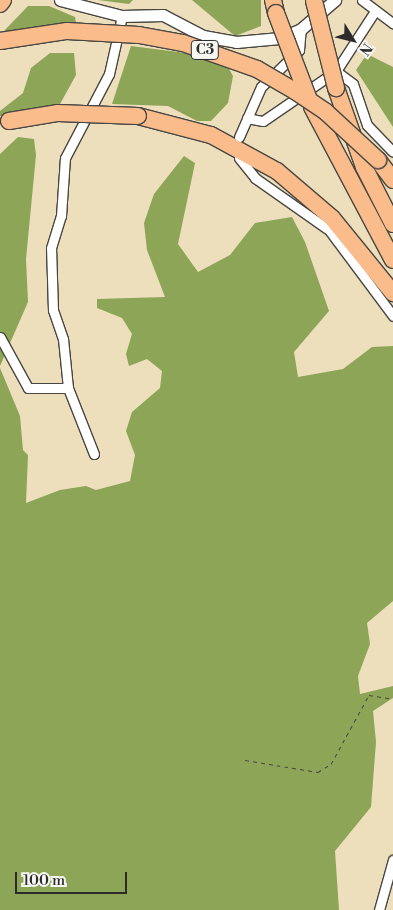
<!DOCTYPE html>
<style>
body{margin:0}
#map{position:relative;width:393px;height:910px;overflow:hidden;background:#eddebc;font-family:"Libre Bodoni",serif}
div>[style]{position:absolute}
.forest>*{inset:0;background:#8ca556}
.path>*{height:1px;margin-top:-0.5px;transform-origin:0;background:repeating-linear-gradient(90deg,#484641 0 4px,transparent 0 8px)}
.roads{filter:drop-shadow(1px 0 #484641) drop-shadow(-1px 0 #484641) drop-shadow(0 1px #484641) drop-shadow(0 -1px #484641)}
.minor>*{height:9px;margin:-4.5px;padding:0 4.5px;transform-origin:4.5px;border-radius:4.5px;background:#fff}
.tertiary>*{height:11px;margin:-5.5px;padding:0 5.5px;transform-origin:5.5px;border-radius:5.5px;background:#fff}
.motorway>*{height:16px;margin:-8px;padding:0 8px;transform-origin:8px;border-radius:8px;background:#fabc8b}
.bridges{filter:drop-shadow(1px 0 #484641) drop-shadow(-1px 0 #484641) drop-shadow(0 1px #484641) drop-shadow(0 -1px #484641)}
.motorway-bridge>*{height:16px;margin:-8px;padding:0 8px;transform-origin:8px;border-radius:8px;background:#fabc8b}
span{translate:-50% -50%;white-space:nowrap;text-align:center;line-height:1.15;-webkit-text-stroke:4px #f6f6f2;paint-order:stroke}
.shield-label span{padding:1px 4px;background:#f6f6f2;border:1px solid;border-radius:4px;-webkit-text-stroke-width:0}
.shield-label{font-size:14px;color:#2b2b2b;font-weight:700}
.north{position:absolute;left:328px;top:15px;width:50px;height:50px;-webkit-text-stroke:4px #f6f6f2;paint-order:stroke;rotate:126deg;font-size:14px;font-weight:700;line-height:20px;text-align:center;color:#2b2b2b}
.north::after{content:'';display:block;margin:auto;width:18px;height:22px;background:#2b2b2b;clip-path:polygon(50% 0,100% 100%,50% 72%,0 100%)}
.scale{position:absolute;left:15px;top:872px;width:112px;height:22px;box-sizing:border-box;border:2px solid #2b2b2b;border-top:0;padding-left:6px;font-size:15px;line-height:18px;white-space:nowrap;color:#2b2b2b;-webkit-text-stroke:4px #f6f6f2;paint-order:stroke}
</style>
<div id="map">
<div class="forest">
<i style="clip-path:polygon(98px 0,133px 0,129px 4px)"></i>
<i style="clip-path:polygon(192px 0,261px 0,261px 26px,235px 36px)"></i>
<i style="clip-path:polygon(28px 6px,49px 6px,75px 17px,76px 23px,2px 33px)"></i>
<i style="clip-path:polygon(131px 46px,186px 53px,229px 69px,233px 76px,228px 103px,211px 121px,197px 121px,168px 106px,112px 104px)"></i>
<i style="clip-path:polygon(50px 53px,74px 53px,76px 75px,60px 104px,0 116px,0 111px,23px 93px,31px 68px)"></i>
<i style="clip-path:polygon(367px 54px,393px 67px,393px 127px,356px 70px)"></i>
<i style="clip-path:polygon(18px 137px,34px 139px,36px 155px,26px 259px,28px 302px,0 366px,0 154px)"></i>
<i style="clip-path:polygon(184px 156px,195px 163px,178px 244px,198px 272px,230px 255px,255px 223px,292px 217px,305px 242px,329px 311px,294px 352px,298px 377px,343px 369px,372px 347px,393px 346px,393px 601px,367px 623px,370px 644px,358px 676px,360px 694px,393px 686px,393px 698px,373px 711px,376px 742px,371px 807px,335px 851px,339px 910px,0 910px,0 368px,20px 416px,23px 450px,28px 455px,26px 503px,60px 490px,86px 486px,96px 490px,130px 481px,135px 455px,126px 431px,132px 412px,160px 388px,162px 371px,147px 359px,129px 366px,126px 354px,132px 334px,122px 318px,97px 308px,97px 299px,165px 297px,147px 250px,144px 223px,154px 194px)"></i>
</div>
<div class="path">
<i style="left:245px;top:760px;width:74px;rotate:9.3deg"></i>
<i style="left:318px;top:772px;width:15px;rotate:-32deg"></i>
<i style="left:331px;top:764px;width:79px;rotate:-61.2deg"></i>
<i style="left:369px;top:695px;width:24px;rotate:9deg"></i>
</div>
<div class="roads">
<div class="minor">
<i style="left:362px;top:0;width:39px;rotate:37deg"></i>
<i style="left:336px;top:71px;width:21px;rotate:37deg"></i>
<i style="left:353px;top:84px;width:43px;rotate:71.1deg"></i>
<i style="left:367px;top:125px;width:37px;rotate:46deg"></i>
<i style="left:247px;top:118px;width:16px;rotate:11deg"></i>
<i style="left:263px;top:121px;width:88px;rotate:-34.4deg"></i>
<i style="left:336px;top:71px;width:72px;rotate:-57deg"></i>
<i style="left:239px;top:137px;width:55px;rotate:-66.3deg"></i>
<i style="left:261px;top:87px;width:53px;rotate:-44.2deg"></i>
<i style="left:299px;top:50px;width:21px;rotate:-85deg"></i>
<i style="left:239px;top:158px;width:26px;rotate:51deg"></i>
<i style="left:255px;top:178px;width:90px;rotate:35.1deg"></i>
<i style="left:329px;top:230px;width:107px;rotate:53.3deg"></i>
<i style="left:0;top:337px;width:58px;rotate:61.2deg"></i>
<i style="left:28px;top:388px;width:40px"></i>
<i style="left:94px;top:454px;width:71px;rotate:-111.5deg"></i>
<i style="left:68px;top:388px;width:49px;rotate:-95.8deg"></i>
<i style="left:63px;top:339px;width:31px;rotate:-109deg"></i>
<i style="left:53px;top:310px;width:62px;rotate:-91.8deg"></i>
<i style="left:51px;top:248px;width:34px;rotate:-73deg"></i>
<i style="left:61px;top:216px;width:58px;rotate:-86.1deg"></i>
<i style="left:65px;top:158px;width:95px;rotate:-62.4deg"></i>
<i style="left:109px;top:74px;width:59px;rotate:-77.4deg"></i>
<i style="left:379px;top:910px;width:52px;rotate:-74.4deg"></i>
</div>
<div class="tertiary">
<i style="left:60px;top:0;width:64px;rotate:14.5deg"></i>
<i style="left:122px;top:16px;width:41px;rotate:-1.4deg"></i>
<i style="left:163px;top:15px;width:45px;rotate:27.7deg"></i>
<i style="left:203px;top:36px;width:34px;rotate:10deg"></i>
<i style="left:236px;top:42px;width:44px;rotate:-5.2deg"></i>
<i style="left:280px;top:38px;width:23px;rotate:-23deg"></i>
<i style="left:301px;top:29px;width:45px;rotate:-40.5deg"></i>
</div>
<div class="motorway">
<i style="left:273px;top:0;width:13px;rotate:77deg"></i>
<i style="left:0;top:4px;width:5px;rotate:-53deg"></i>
<i style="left:336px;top:88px;width:84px;rotate:70.5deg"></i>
<i style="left:364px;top:167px;width:64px;rotate:63deg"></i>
<i style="left:312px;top:107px;width:173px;rotate:62.1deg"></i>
<i style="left:138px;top:116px;width:75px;rotate:14.6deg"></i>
<i style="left:211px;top:135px;width:75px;rotate:28.6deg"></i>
<i style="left:277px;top:171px;width:72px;rotate:40.5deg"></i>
<i style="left:332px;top:218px;width:97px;rotate:50.9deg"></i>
<i style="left:378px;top:160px;width:25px;rotate:53deg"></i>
</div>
</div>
<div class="bridges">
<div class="motorway-bridge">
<i style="left:314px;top:1px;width:90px;rotate:75.8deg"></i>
<i style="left:276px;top:13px;width:93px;rotate:69.2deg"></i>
<i style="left:0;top:41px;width:68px;rotate:-8.5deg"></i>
<i style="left:67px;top:31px;width:72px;rotate:3.2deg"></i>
<i style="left:139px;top:35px;width:45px;rotate:10.3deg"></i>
<i style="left:183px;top:43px;width:78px;rotate:19.4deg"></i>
<i style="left:257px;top:69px;width:44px;rotate:30.1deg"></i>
<i style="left:295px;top:91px;width:37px;rotate:34deg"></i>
<i style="left:326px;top:112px;width:71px;rotate:42.7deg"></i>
<i style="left:9px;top:121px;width:50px;rotate:-9.3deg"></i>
<i style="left:58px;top:113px;width:80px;rotate:2.1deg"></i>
</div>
</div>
<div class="shield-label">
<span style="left:205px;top:50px">C3</span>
</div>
<div class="north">N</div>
<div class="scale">100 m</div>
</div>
